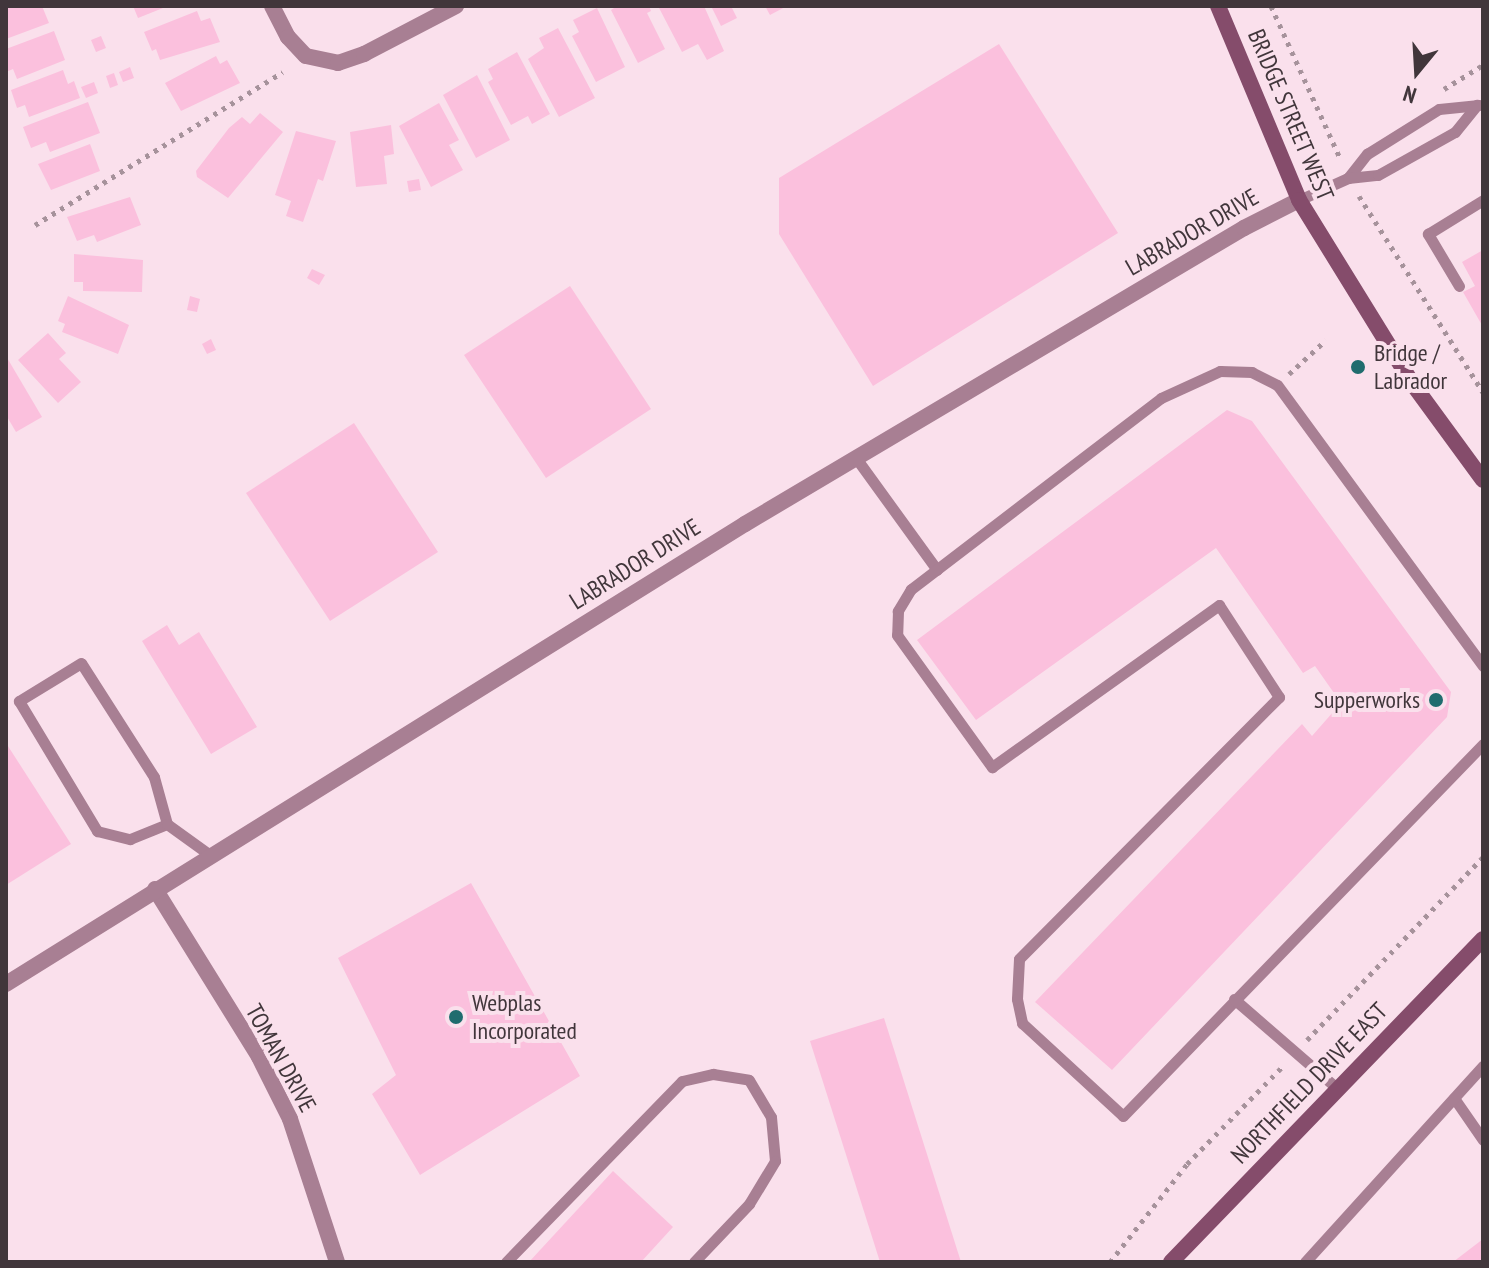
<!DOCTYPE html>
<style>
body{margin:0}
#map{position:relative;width:1489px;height:1268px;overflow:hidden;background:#fae0ec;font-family:"PT Sans Narrow",sans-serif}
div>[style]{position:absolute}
.building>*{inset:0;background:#fbc0dd}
.path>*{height:5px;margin-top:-2.5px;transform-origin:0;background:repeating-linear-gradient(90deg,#a6929b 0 4px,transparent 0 10px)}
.service>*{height:11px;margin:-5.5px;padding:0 5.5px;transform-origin:5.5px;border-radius:5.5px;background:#a87f93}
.minor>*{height:16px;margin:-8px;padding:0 8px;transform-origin:8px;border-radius:8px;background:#a87f93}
.secondary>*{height:16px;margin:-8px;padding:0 8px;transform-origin:8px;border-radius:8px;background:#854c6b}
.dots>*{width:22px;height:22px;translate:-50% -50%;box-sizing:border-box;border:4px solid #fae0ec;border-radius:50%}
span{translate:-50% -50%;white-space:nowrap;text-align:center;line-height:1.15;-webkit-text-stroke:8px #fae0ec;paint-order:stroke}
.street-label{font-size:24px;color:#41363b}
.poi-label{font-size:24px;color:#41363b}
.left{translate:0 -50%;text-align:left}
.right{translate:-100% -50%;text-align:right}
.frame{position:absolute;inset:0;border:8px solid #41363b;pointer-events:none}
.north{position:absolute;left:1377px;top:32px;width:80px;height:80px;-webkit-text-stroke:6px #fae0ec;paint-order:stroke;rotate:198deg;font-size:22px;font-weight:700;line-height:32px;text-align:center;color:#41363b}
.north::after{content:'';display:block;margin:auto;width:28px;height:36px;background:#41363b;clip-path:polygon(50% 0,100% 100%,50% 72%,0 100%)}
</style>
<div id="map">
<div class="building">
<i style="clip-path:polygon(12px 6px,42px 6px,49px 23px,6px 39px,6px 8px)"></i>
<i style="clip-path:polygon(133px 6px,168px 6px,138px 18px)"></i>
<i style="clip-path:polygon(617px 6px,649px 6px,651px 11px,647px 13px,665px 49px,638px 63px,611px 10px)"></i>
<i style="clip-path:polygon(658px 6px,704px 6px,724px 51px,707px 60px,698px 44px,682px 52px)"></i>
<i style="clip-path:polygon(711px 6px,731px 6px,737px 18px,721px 26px)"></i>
<i style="clip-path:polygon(765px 6px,787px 6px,770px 15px)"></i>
<i style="clip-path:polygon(597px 8px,625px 67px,596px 82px,572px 36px,579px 32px,573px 20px)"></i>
<i style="clip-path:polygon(197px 11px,201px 21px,210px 18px,220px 42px,160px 60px,156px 49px,152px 51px,144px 32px)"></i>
<i style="clip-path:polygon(558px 28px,595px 98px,559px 117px,528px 59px,544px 48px,539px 38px)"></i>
<i style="clip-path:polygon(54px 31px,65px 60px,17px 79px,13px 69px,6px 72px,6px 49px)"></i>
<i style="clip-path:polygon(101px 36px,106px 48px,96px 52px,91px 40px)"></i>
<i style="clip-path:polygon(999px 44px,1118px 233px,873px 386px,779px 234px,779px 178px)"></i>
<i style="clip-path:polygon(517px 52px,550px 114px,532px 124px,528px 116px,511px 125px,488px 82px,493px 79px,488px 69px)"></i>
<i style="clip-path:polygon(216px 56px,220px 64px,227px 60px,240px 83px,181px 111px,165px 83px)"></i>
<i style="clip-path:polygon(130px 67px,134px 78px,123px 82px,119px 72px)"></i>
<i style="clip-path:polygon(63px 70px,68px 84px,74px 81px,80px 98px,29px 117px,25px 105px,17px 108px,11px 90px)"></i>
<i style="clip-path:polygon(114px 73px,118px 85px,110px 88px,106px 76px)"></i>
<i style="clip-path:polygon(477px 75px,510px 140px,476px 158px,443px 95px)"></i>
<i style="clip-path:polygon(94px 82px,98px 93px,86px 98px,81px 87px)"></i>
<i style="clip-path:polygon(88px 102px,100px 133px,50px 152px,46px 142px,31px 148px,23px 127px)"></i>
<i style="clip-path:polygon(439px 103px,459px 140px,449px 145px,463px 170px,431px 187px,399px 126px)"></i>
<i style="clip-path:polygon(260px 113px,283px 132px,228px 198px,197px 177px,196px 171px,229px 128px,242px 117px,250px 124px)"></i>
<i style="clip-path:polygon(391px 125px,394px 154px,384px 156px,387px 184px,356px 187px,350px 132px)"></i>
<i style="clip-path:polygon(296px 131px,336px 141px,323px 181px,318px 179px,303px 222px,286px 216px,291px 201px,275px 195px)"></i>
<i style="clip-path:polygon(90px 144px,100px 171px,51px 190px,38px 164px)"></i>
<i style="clip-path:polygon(419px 179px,421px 190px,409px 192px,407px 181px)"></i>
<i style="clip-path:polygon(130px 197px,141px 225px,97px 242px,94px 235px,77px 241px,67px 217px)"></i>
<i style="clip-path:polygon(1483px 250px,1483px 327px,1463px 292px,1475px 286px,1462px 262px)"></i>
<i style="clip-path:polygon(74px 254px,143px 260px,142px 292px,83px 291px,83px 282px,74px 282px)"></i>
<i style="clip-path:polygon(312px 269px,325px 275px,319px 285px,307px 278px)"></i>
<i style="clip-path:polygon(570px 286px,651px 409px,546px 478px,464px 355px)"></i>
<i style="clip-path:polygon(68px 296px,129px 325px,118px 354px,62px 332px,65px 324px,58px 321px)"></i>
<i style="clip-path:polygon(190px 296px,200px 299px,197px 312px,187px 310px)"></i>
<i style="clip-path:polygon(48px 333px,66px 353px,59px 359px,81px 382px,58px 403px,18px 360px)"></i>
<i style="clip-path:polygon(211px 339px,216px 350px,207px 354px,202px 344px)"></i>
<i style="clip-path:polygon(6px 356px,42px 417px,16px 432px,6px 415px)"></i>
<i style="clip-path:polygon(1227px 410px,1252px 421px,1451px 692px,1447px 717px,1112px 1070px,1035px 1002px,1302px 724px,1312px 736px,1341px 703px,1315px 666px,1303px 673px,1216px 548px,976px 720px,917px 640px)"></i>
<i style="clip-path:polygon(354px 423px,438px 552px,330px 621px,246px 493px)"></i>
<i style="clip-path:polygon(167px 625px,179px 645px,199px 632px,257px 727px,211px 754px,142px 641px)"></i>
<i style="clip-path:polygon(6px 743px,71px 844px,6px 885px)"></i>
<i style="clip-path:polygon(471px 883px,580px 1076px,420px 1175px,372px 1094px,396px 1075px,338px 958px)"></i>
<i style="clip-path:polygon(884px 1018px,961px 1262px,880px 1262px,810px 1041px)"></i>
<i style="clip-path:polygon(613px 1171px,673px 1227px,641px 1262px,529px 1262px)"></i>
<i style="clip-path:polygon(1483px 1239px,1483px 1262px,1453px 1262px)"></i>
</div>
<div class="path">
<i style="left:1271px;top:6px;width:167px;rotate:65.6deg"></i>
<i style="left:1444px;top:89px;width:46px;rotate:-31.6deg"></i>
<i style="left:1359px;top:196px;width:232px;rotate:57.7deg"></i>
<i style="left:35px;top:225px;width:291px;rotate:-31.7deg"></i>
<i style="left:1289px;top:374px;width:50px;rotate:-42.6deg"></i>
<i style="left:1307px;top:1040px;width:254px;rotate:-46.1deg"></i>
<i style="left:1110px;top:1262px;width:125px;rotate:-51.8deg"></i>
<i style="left:1187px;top:1164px;width:139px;rotate:-45.6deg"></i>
</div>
<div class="service">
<i style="left:1348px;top:178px;width:31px;rotate:-52deg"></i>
<i style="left:1367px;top:154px;width:85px;rotate:-32deg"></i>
<i style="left:1439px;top:109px;width:40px;rotate:-5.7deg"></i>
<i style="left:1299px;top:200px;width:54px;rotate:-24.2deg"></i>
<i style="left:1348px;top:178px;width:30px;rotate:-6deg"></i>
<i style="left:1378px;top:175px;width:88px;rotate:-29.2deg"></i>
<i style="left:1455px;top:132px;width:35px;rotate:-51deg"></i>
<i style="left:1459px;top:286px;width:61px;rotate:-120.8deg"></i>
<i style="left:1428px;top:234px;width:65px;rotate:-31.7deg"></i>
<i style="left:856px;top:458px;width:138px;rotate:54.1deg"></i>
<i style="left:1483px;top:666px;width:348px;rotate:-126.2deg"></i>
<i style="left:1277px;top:385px;width:28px;rotate:-153deg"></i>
<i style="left:1252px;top:372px;width:32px;rotate:-178deg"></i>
<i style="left:1220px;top:371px;width:65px;rotate:155.4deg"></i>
<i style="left:1161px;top:398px;width:315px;rotate:142.6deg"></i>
<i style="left:911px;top:589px;width:26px;rotate:121deg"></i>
<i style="left:898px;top:611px;width:24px;rotate:92deg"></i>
<i style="left:897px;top:635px;width:163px;rotate:54.3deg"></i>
<i style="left:992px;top:767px;width:279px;rotate:-35.5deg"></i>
<i style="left:1219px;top:605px;width:110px;rotate:56.9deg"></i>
<i style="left:1279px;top:697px;width:369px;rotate:134.8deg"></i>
<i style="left:1019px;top:959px;width:40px;rotate:92.9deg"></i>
<i style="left:1017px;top:999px;width:25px;rotate:78deg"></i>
<i style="left:1022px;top:1023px;width:137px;rotate:42.6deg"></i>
<i style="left:1123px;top:1116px;width:518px;rotate:-45.94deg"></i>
<i style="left:167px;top:824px;width:49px;rotate:-105.5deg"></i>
<i style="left:154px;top:777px;width:135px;rotate:-122.6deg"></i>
<i style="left:81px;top:663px;width:73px;rotate:148.5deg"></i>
<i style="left:19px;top:701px;width:152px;rotate:59deg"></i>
<i style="left:97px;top:831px;width:34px;rotate:14deg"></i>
<i style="left:130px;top:839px;width:40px;rotate:-22deg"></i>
<i style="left:167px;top:824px;width:53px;rotate:35.8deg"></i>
<i style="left:1234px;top:999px;width:138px;rotate:40.9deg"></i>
<i style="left:1454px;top:1098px;width:51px;rotate:55.4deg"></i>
<i style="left:506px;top:1262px;width:252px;rotate:-45.8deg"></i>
<i style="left:682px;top:1081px;width:32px;rotate:-13deg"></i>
<i style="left:713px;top:1074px;width:36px;rotate:9deg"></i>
<i style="left:749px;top:1080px;width:43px;rotate:59.3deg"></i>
<i style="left:771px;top:1117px;width:44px;rotate:84.8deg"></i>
<i style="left:775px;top:1161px;width:50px;rotate:121.2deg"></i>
<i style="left:749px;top:1204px;width:80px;rotate:133.5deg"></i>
<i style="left:1305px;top:1262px;width:265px;rotate:-47.8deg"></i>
</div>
<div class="minor">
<i style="left:272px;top:6px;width:35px;rotate:63deg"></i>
<i style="left:288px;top:37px;width:26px;rotate:47deg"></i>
<i style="left:306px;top:56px;width:33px;rotate:12deg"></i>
<i style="left:338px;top:63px;width:28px;rotate:-19deg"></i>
<i style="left:364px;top:54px;width:104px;rotate:-27.6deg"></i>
<i style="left:155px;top:889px;width:198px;rotate:58.2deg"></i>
<i style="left:259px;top:1057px;width:69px;rotate:63.4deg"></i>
<i style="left:290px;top:1119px;width:151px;rotate:71.8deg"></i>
<i style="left:6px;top:984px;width:870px;rotate:-31.9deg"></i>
<i style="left:745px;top:524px;width:580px;rotate:-30.68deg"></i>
<i style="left:1244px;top:228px;width:62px;rotate:-27deg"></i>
</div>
<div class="secondary">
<i style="left:1218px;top:6px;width:210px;rotate:67.3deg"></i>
<i style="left:1299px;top:200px;width:215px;rotate:58.3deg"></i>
<i style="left:1412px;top:383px;width:120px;rotate:53.8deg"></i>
<i style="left:1171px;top:1262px;width:449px;rotate:-46deg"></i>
</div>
<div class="dots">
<i style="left:1358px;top:367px;background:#206c6e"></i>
<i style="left:1436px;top:700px;background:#206c6e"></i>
<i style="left:456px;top:1017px;background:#206c6e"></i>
</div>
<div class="street-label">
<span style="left:1291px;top:115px;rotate:67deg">BRIDGE STREET WEST</span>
<span style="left:1192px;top:232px;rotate:-30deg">LABRADOR DRIVE</span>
<span style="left:635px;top:564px;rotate:-32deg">LABRADOR DRIVE</span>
<span style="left:281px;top:1058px;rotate:61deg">TOMAN DRIVE</span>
<span style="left:1309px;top:1083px;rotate:-46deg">NORTHFIELD DRIVE EAST</span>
</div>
<div class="poi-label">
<span class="left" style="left:1374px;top:367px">Bridge /<br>Labrador</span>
<span class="right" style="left:1420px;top:700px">Supperworks</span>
<span class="left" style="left:472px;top:1017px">Webplas<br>Incorporated</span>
</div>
<div class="frame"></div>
<div class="north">N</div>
</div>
